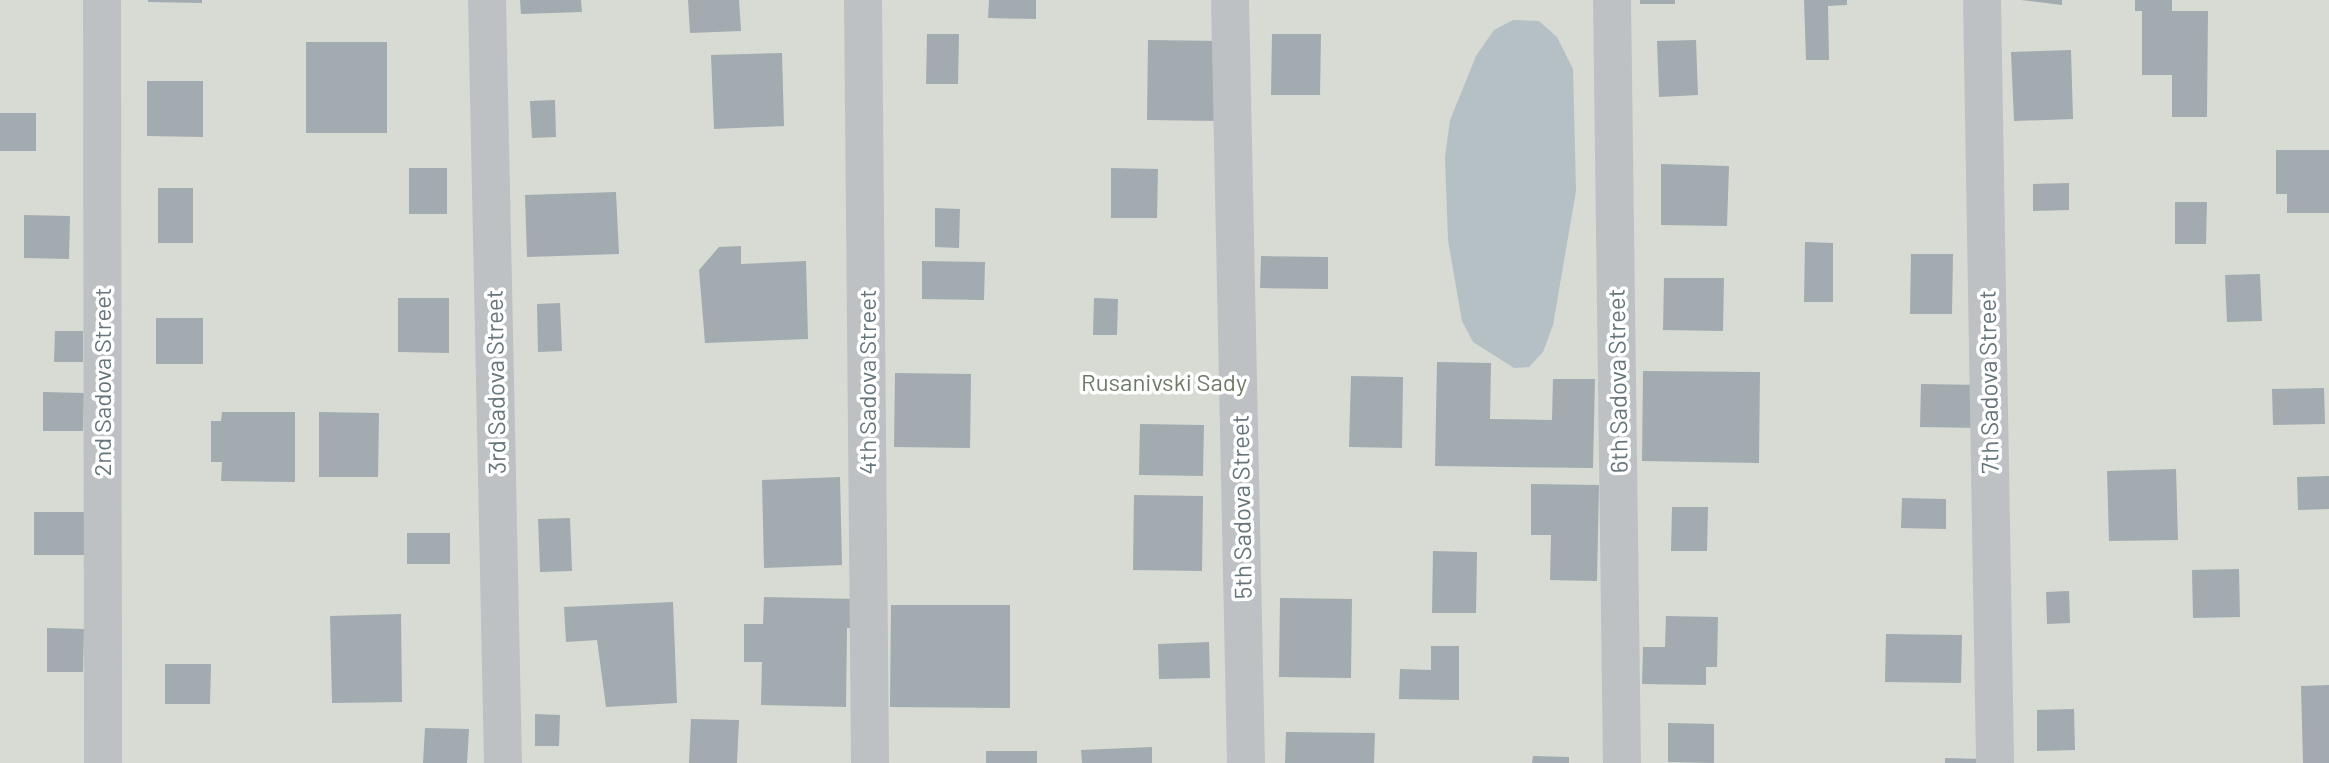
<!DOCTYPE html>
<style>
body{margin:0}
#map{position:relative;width:2329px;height:763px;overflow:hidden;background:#f7f7f5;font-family:Barlow,sans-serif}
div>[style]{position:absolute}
.green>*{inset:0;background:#d7dbd4}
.water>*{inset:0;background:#b4c0c3}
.building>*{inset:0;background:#a2abaf}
.minor>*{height:38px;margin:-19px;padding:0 19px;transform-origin:19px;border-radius:19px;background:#bdc1c4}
span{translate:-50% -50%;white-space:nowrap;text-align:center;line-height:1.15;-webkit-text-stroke:7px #fff;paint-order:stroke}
.street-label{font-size:24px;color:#66757c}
.park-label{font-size:24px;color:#6d7a68}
</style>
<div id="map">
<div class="green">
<i style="clip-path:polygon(0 0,2329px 0,2329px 763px,0 763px)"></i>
</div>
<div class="water">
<i style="clip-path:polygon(1513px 20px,1539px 21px,1557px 37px,1573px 69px,1576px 191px,1553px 325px,1543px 352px,1529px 367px,1514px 368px,1473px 342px,1462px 321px,1448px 240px,1445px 157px,1450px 120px,1476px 56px,1494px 30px)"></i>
</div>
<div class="building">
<i style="clip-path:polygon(148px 0,202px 0,202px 3px,148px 2px)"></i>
<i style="clip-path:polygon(520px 0,581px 0,582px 12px,521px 14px)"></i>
<i style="clip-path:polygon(688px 0,739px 0,741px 31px,690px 33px)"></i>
<i style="clip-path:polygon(989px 0,1036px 0,1036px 19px,988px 18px)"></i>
<i style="clip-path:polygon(1640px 0,1675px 0,1675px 4px,1640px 4px)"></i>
<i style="clip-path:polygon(1804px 0,1847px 0,1847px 5px,1828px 6px,1829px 60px,1806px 60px)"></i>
<i style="clip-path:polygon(2021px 0,2062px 0,2062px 5px)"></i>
<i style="clip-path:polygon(2135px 0,2172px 0,2172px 11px,2208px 11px,2207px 117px,2172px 117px,2172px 75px,2142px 75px,2142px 11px,2135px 11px)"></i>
<i style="clip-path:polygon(927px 34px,959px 34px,958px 84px,926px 84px)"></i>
<i style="clip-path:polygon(1272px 34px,1321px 34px,1320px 95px,1271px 95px)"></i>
<i style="clip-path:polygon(1148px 40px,1221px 41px,1220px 121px,1147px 120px)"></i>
<i style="clip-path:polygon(1696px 40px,1698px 95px,1659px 97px,1657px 41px)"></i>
<i style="clip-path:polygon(306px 42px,387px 42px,387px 133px,306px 133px)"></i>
<i style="clip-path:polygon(2071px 50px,2073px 119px,2014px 121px,2011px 52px)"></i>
<i style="clip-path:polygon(782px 53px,784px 126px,714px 129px,711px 55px)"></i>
<i style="clip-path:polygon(147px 81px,203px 81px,203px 137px,147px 136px)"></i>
<i style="clip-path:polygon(555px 100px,556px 137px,532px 138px,530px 101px)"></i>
<i style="clip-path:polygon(0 113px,36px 113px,36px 151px,0 151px)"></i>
<i style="clip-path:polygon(2276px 150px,2329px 150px,2329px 213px,2287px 213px,2287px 194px,2276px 194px)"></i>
<i style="clip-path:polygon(1661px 164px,1729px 166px,1727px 226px,1661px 225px)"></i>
<i style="clip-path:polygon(409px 168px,447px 168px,447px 214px,409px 214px)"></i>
<i style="clip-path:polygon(1111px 168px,1158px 169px,1157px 218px,1111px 218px)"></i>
<i style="clip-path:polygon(2069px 183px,2069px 210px,2033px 211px,2033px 184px)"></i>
<i style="clip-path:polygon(158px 188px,193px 188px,193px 243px,158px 243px)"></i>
<i style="clip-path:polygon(616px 192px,619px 254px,527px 257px,525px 195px)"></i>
<i style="clip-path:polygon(2175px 202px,2207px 202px,2206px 244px,2175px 244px)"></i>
<i style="clip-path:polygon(935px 208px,960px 209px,959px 248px,935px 247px)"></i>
<i style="clip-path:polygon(24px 215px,70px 216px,69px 259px,24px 258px)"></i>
<i style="clip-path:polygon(1805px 242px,1833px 243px,1833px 302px,1804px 302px)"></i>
<i style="clip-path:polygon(741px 246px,741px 264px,806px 261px,808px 339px,705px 343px,699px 270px,719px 247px)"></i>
<i style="clip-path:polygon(1911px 254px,1953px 254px,1952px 314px,1910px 314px)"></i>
<i style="clip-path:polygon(1261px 256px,1328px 257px,1328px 289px,1260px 288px)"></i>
<i style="clip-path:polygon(922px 261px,985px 262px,984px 300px,922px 299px)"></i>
<i style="clip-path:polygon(2260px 274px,2262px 321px,2227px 322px,2225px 275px)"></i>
<i style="clip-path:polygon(1664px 278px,1724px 278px,1723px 331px,1663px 330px)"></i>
<i style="clip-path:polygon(398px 298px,449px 298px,449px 353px,398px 352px)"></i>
<i style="clip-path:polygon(1094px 298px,1118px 299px,1117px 335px,1093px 335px)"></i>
<i style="clip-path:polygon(560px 303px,562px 351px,538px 352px,537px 304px)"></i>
<i style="clip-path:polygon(156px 318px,203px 318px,203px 364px,156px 364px)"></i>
<i style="clip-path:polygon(55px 331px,83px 331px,83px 362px,54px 362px)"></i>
<i style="clip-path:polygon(1437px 362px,1491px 363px,1490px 419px,1552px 420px,1553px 379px,1595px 379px,1593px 468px,1435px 466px)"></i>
<i style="clip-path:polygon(1643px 371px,1760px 372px,1759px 463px,1642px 461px)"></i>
<i style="clip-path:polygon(895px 373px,971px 374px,970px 448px,894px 447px)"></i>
<i style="clip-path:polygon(1351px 376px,1403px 377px,1402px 448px,1349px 447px)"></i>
<i style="clip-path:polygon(1921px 384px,1981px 385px,1980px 428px,1920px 427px)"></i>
<i style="clip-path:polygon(2324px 388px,2325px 424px,2273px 425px,2272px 389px)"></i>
<i style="clip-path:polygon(43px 392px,84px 393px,83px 431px,43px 431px)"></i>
<i style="clip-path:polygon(222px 412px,295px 412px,295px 482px,221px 481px,222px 462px,211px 462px,211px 421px,221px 421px)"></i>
<i style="clip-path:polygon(319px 412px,379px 413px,378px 477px,319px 477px)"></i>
<i style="clip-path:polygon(1140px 424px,1204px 425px,1203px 476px,1139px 475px)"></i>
<i style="clip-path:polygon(2176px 469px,2178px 540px,2109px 541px,2107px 471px)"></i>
<i style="clip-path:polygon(2329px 476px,2329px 509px,2298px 510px,2297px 477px)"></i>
<i style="clip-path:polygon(840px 477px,842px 565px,764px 568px,762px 480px)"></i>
<i style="clip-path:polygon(1531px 484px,1599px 485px,1597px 581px,1550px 580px,1551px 535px,1531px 535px)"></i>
<i style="clip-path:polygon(1134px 495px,1203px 496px,1202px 571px,1133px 570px)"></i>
<i style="clip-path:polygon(1902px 498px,1946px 499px,1946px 529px,1901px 528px)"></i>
<i style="clip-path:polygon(1672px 507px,1708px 507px,1707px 551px,1671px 551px)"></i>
<i style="clip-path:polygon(34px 512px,84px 512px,84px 555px,34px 555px)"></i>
<i style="clip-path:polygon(570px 518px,572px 571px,540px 572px,538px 519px)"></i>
<i style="clip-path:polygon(407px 533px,450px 533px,450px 564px,407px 564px)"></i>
<i style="clip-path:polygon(1433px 551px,1477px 552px,1476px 613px,1432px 613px)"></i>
<i style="clip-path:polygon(2239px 569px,2240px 617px,2193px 618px,2192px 570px)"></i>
<i style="clip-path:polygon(2069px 591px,2070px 623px,2047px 624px,2046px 592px)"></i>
<i style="clip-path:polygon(764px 597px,856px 599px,855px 628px,847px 628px,846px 707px,761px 705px,762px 662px,744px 662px,744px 624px,763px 624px)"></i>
<i style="clip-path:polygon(1280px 598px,1352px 599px,1351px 678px,1279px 677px)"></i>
<i style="clip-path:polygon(673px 602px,677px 703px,606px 707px,597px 640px,566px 642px,564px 607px)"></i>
<i style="clip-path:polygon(891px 605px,1010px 605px,1010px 708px,890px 707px)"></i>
<i style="clip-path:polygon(401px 614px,402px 702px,332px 703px,330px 616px)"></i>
<i style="clip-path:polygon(1666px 616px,1718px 617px,1717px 667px,1706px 667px,1706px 685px,1642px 684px,1643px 647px,1665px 647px)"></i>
<i style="clip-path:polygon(47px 628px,84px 629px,83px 672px,47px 672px)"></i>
<i style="clip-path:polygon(1886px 634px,1962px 635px,1961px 683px,1885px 682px)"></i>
<i style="clip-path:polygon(1209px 642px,1210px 678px,1159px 679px,1158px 644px)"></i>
<i style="clip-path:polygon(1431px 646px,1459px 646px,1459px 700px,1399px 699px,1400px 669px,1431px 670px)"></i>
<i style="clip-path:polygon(165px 664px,211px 664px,210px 704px,165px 704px)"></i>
<i style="clip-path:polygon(2329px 685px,2329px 763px,2303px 763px,2301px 686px)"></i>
<i style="clip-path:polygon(2074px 709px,2075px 750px,2037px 751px,2037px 710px)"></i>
<i style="clip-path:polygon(535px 714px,560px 715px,559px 746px,535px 746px)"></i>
<i style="clip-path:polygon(691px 719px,739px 720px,737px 763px,689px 763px)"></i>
<i style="clip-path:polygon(1668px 723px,1714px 724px,1714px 763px,1668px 762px)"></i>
<i style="clip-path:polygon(425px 728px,469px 729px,467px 763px,423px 763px)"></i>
<i style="clip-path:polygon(1286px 732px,1375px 733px,1374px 763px,1285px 763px)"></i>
<i style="clip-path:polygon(1152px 747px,1152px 763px,1082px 763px,1081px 750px)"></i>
<i style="clip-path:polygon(986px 751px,1037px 751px,1037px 763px,986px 763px)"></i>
<i style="clip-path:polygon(1533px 756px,1569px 757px,1569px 763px,1532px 763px)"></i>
<i style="clip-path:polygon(1945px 758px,1983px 759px,1983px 763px,1945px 763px)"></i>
</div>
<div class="minor">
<i style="left:102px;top:0;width:763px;rotate:89.92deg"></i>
<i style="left:487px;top:0;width:763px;rotate:88.8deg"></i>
<i style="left:863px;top:0;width:763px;rotate:89.47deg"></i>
<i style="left:1230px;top:0;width:763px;rotate:88.8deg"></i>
<i style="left:1612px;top:0;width:763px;rotate:89.25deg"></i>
<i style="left:1982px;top:0;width:763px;rotate:89.02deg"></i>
</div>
<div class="street-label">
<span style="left:1617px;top:381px;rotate:-91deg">6th Sadova Street</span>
<span style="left:102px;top:382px;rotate:-90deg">2nd Sadova Street</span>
<span style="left:495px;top:382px;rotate:-91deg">3rd Sadova Street</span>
<span style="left:867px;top:382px;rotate:-90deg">4th Sadova Street</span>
<span style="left:1988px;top:382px;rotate:-91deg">7th Sadova Street</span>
<span style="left:1241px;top:507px;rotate:-91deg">5th Sadova Street</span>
</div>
<div class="park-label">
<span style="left:1164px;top:382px">Rusanivski Sady</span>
</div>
</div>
